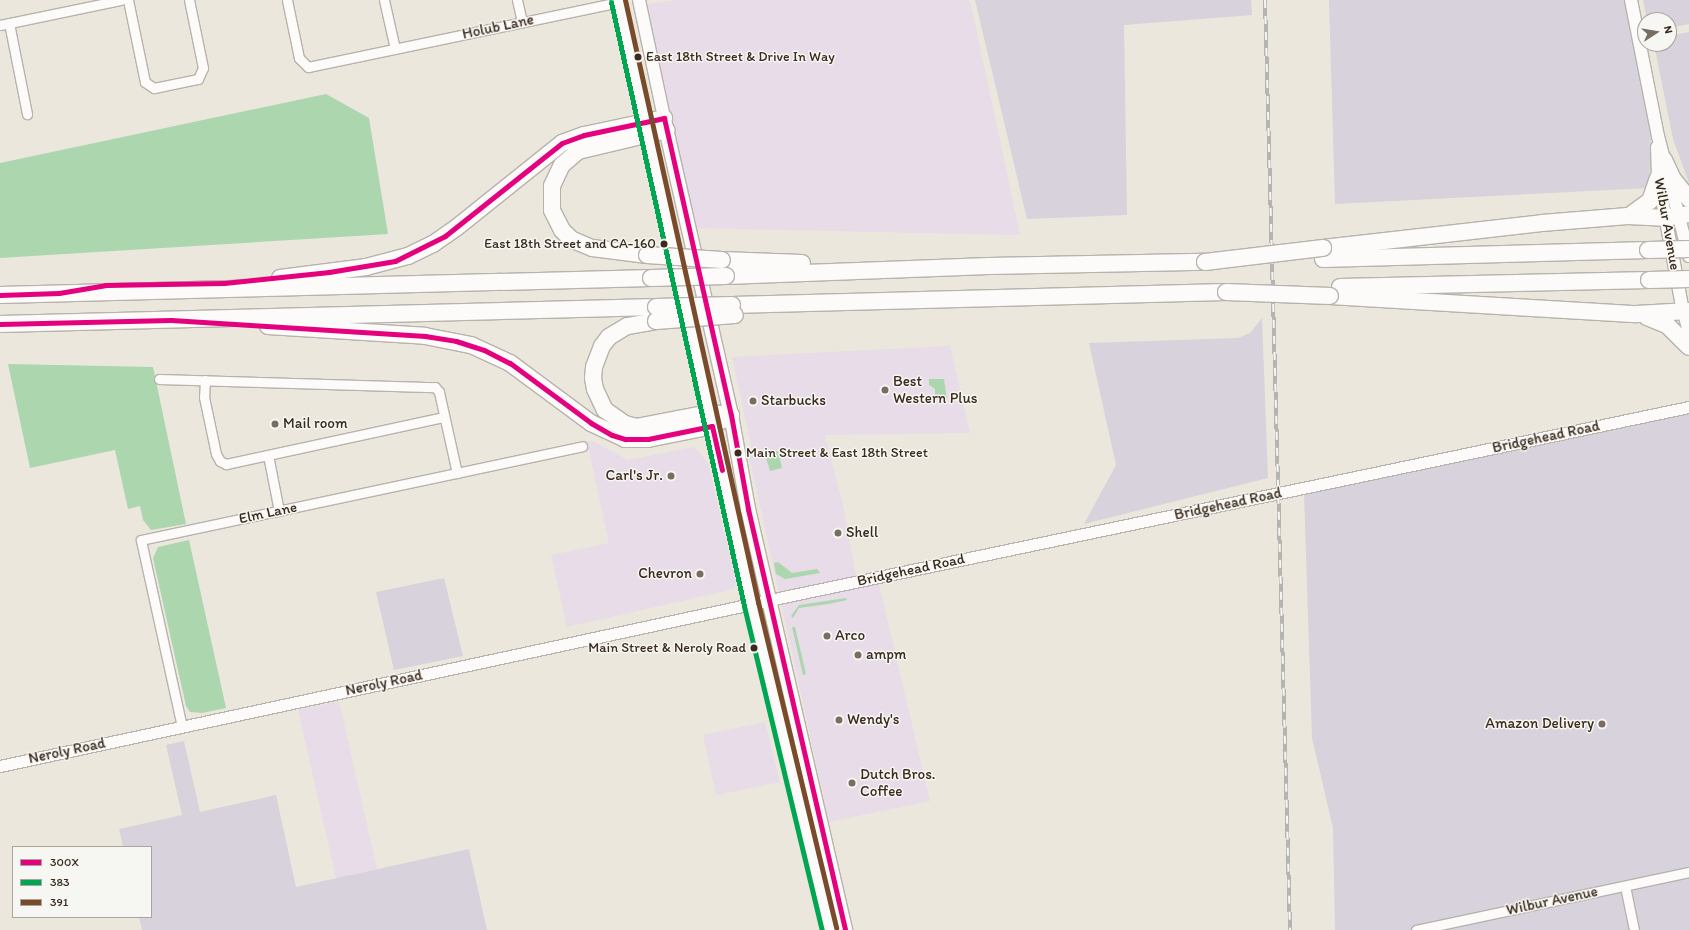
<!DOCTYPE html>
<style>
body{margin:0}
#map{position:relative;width:1689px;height:930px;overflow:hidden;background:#ebe7dd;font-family:Itim,sans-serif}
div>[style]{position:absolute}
.built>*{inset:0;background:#e7dce8}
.industrial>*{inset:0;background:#d7d2db}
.green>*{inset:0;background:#acd6ae}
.roads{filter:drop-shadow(1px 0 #b7b3ac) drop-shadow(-1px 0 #b7b3ac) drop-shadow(0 1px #b7b3ac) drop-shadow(0 -1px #b7b3ac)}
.minor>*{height:9px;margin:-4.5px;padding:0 4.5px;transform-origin:4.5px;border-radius:4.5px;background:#fcfbfa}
.tertiary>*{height:11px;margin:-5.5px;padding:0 5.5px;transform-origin:5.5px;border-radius:5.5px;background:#fcfbfa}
.secondary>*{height:12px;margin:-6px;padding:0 6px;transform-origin:6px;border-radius:6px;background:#fcfbfa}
.primary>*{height:14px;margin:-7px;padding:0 7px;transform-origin:7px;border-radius:7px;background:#fcfbfa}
.motorway>*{height:16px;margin:-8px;padding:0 8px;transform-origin:8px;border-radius:8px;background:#fcfbfa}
.rail>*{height:4px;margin-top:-2px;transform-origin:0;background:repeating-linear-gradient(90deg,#f6f6f2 0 8px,#b6b4b1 0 16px);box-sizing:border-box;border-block:1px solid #b6b4b1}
.bridges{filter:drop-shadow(1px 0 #b7b3ac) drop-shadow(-1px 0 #b7b3ac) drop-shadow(0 1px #b7b3ac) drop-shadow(0 -1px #b7b3ac)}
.motorway-bridge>*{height:16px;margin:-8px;padding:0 8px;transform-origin:8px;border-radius:8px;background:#fcfbfa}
.bus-1>*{height:5px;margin:-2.5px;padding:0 2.5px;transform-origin:2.5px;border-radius:2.5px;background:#e5007d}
.bus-2>*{height:5px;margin:-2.5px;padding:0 2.5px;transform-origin:2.5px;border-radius:2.5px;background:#00a651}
.bus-3>*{height:5px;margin:-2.5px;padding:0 2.5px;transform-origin:2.5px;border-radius:2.5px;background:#7a4b2a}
.dots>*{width:11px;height:11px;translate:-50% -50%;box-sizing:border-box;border:2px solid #f6f6f2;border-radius:50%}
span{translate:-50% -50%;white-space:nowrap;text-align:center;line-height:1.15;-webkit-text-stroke:3px #f6f6f2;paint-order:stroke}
.bus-label{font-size:14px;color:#3b2a1e}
.left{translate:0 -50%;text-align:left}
.right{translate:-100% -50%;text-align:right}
.street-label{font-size:15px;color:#3b2a1e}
.poi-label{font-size:15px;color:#3b2a1e}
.legend{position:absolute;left:12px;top:846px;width:140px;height:72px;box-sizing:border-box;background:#f6f6f2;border:1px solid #aba49d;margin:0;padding:5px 7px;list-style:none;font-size:12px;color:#3b2a1e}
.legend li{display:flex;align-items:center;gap:8px;height:20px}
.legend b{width:20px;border:1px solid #aba49d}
.north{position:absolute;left:1637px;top:12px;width:40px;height:40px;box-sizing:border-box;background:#f6f6f2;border:1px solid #aba49d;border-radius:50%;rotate:78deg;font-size:11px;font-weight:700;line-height:16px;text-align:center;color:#3b2a1e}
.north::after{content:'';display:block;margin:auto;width:14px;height:18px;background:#796c61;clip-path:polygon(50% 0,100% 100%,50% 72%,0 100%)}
</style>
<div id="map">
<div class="built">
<i style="clip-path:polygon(676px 0,970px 0,1020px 235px,694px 228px,643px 5px)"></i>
<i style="clip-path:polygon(950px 346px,970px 433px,825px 435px,842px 501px,858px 586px,879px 584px,930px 801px,829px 822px,748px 451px,752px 450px,732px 357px)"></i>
<i style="clip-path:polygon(593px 441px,628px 460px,694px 447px,708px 463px,736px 582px,734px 589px,567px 627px,551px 555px,609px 543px,587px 442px)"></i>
<i style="clip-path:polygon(339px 701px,377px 869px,336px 878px,298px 710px)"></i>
<i style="clip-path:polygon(765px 722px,780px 782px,716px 795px,703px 735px)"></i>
</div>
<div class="industrial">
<i style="clip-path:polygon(975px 0,1251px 0,1252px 15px,1124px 25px,1127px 215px,1027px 219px)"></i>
<i style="clip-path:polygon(1329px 0,1625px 0,1651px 125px,1649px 188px,1335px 204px)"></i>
<i style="clip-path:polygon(1643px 0,1689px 0,1689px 24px,1669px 28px,1669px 20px,1647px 20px)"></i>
<i style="clip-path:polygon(1689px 32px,1689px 183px,1673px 139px,1654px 44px,1669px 44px,1669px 36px)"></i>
<i style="clip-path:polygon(1262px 318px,1268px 478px,1084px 524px,1116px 465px,1089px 343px,1238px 338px,1250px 333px)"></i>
<i style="clip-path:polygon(1689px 412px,1689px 930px,1335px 930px,1333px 828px,1312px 738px,1304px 493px)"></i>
<i style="clip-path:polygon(444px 578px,463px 656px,394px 670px,376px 592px)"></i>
<i style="clip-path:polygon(184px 741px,200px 812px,276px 795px,296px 887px,469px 849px,487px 930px,142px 930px,139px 917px,151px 917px,151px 847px,123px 847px,119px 829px,182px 815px,166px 745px)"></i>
</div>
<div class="green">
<i style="clip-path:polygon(326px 94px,369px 118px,388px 234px,0 258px,0 163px)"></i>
<i style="clip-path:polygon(8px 364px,153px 367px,186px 524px,151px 530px,143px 520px,140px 506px,128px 509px,115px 450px,30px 468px)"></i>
<i style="clip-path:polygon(929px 379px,944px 379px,947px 400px,935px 400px,935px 389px,929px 385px)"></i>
<i style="clip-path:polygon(778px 451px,782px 468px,770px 471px,765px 454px)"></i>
<i style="clip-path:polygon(189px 540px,226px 708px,202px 713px,190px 712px,186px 706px,153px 558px,158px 547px)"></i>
<i style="clip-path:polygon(778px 562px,792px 573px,817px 569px,820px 573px,785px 579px,776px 574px,774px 563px)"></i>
<i style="clip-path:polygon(846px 598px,847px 600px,828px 604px,799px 608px,793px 618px,791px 616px,799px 605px)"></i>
<i style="clip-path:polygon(792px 627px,795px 627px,806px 674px,803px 675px)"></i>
</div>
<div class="roads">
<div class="minor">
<i style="left:128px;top:0;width:84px;rotate:78.3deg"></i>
<i style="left:145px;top:82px;width:11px;rotate:34deg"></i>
<i style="left:154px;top:88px;width:45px;rotate:-11.6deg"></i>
<i style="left:198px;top:79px;width:12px;rotate:-66deg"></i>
<i style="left:203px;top:68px;width:69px;rotate:-101.6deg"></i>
<i style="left:287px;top:0;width:59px;rotate:78.3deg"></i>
<i style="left:299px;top:58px;width:13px;rotate:45deg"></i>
<i style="left:308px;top:67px;width:318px;rotate:-11.8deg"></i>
<i style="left:384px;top:0;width:50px;rotate:77.3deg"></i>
<i style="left:517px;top:0;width:23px;rotate:77deg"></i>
<i style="left:9px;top:23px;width:93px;rotate:78.8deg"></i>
<i style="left:0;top:25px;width:124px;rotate:-11.7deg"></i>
<i style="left:159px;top:379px;width:276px;rotate:1.7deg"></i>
<i style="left:435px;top:387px;width:6px;rotate:51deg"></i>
<i style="left:439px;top:392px;width:83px;rotate:77.5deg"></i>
<i style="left:205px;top:380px;width:17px;rotate:93deg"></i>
<i style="left:204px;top:397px;width:58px;rotate:78.1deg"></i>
<i style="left:216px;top:454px;width:8px;rotate:60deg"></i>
<i style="left:220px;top:461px;width:7px;rotate:27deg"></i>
<i style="left:226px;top:464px;width:223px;rotate:-12.2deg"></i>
<i style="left:268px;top:455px;width:57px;rotate:78.9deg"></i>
<i style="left:182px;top:727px;width:191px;rotate:-102.4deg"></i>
<i style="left:141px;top:540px;width:451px;rotate:-12deg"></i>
<i style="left:1625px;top:886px;width:45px;rotate:78.4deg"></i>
<i style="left:1416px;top:930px;width:279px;rotate:-12deg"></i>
</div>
<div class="tertiary">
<i style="left:1683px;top:312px;width:25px;rotate:76deg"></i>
<i style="left:0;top:766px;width:806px;rotate:-12.17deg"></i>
<i style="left:788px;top:596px;width:921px;rotate:-11.85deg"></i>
</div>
<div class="secondary">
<i style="left:618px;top:0;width:133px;rotate:77.4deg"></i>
<i style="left:639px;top:0;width:121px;rotate:78deg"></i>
<i style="left:1631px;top:0;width:139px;rotate:78.8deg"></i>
<i style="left:1658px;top:136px;width:124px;rotate:75.5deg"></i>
<i style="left:1657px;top:147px;width:31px;rotate:88deg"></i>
<i style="left:1658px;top:178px;width:136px;rotate:79.4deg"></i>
</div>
<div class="primary">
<i style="left:664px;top:120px;width:303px;rotate:77.2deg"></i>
<i style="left:731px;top:415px;width:96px;rotate:79.7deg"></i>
<i style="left:748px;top:509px;width:432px;rotate:77deg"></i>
<i style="left:648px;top:136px;width:479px;rotate:77.6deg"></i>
<i style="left:751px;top:604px;width:335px;rotate:76.5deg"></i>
</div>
<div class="motorway">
<i style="left:1664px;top:160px;width:21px;rotate:65deg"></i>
<i style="left:1673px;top:179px;width:26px;rotate:51deg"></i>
<i style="left:1629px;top:216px;width:26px;rotate:-36deg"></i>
<i style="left:1650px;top:201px;width:24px;rotate:-71deg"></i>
<i style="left:1323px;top:248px;width:220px;rotate:-6.5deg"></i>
<i style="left:1542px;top:223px;width:86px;rotate:-4.7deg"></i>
<i style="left:1628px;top:216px;width:36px;rotate:3deg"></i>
<i style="left:1664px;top:218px;width:25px;rotate:-9deg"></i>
<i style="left:647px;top:255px;width:55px;rotate:-172.7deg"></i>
<i style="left:592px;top:248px;width:23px;rotate:-157deg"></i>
<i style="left:571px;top:239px;width:13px;rotate:-135deg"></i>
<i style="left:562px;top:230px;width:22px;rotate:-117deg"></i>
<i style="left:552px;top:210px;width:24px;rotate:-90deg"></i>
<i style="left:552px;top:186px;width:23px;rotate:-65deg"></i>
<i style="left:562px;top:165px;width:21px;rotate:-41deg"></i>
<i style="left:578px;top:151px;width:91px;rotate:-13.3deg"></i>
<i style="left:1323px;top:259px;width:325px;rotate:-1.6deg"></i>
<i style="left:722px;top:260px;width:80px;rotate:2.1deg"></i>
<i style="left:726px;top:276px;width:263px;rotate:-2.2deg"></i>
<i style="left:989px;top:266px;width:216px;rotate:-1.1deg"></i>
<i style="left:280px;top:278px;width:87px;rotate:-7.3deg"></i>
<i style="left:366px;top:267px;width:43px;rotate:-14.7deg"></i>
<i style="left:408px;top:256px;width:28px;rotate:-26deg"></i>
<i style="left:433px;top:244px;width:28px;rotate:-35deg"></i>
<i style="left:456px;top:228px;width:136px;rotate:-38.7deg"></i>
<i style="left:562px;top:143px;width:23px;rotate:-20deg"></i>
<i style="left:584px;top:135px;width:82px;rotate:-12deg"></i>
<i style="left:1340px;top:287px;width:309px;rotate:-1.3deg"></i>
<i style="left:0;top:295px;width:651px;rotate:-1.5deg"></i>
<i style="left:1330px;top:296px;width:307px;rotate:3.4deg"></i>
<i style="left:1636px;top:314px;width:53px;rotate:-3.2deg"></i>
<i style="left:732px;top:305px;width:494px;rotate:-1.5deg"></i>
<i style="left:1647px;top:317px;width:22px;rotate:22deg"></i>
<i style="left:1667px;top:325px;width:31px;rotate:45deg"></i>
<i style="left:656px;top:321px;width:29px;rotate:170deg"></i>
<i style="left:627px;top:326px;width:21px;rotate:149deg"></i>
<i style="left:609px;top:337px;width:11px;rotate:128deg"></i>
<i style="left:602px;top:346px;width:22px;rotate:111deg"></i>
<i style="left:594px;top:367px;width:11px;rotate:95deg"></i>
<i style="left:593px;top:378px;width:11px;rotate:80deg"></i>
<i style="left:595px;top:389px;width:23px;rotate:65deg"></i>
<i style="left:605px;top:410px;width:24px;rotate:35deg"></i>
<i style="left:625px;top:424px;width:11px;rotate:15deg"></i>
<i style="left:636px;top:427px;width:74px;rotate:-10.9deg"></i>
<i style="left:709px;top:413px;width:22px;rotate:5deg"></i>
<i style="left:0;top:324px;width:656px;rotate:-1.48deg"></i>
<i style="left:268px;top:326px;width:157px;rotate:3.6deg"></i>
<i style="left:425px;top:336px;width:47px;rotate:11.1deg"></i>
<i style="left:471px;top:345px;width:43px;rotate:24.8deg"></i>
<i style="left:510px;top:363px;width:101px;rotate:36.5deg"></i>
<i style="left:591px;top:423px;width:38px;rotate:25deg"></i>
<i style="left:625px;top:439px;width:23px"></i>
<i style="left:648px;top:439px;width:65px;rotate:-11.5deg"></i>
<i style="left:712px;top:426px;width:22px;rotate:-30deg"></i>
</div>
</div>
<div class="rail">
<i style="left:1265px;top:0;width:930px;rotate:88.46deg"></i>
</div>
<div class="bridges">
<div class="motorway-bridge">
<i style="left:1648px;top:250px;width:41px;rotate:-1.4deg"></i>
<i style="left:647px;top:255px;width:75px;rotate:3.8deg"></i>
<i style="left:1205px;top:262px;width:119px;rotate:-6.8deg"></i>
<i style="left:651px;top:278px;width:75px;rotate:-1.5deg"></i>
<i style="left:1649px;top:280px;width:40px;rotate:-1.4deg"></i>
<i style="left:1226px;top:292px;width:104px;rotate:2.2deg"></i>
<i style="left:656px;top:307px;width:76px;rotate:-1.5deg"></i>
<i style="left:656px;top:321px;width:79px;rotate:-4.3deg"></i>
</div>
</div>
<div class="bus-1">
<i style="left:0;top:295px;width:59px;rotate:-1.9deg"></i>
<i style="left:59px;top:293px;width:48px;rotate:-9.7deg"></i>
<i style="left:106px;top:285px;width:118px;rotate:-1deg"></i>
<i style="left:224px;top:283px;width:106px;rotate:-6deg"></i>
<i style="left:329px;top:272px;width:67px;rotate:-9.5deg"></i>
<i style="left:395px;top:261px;width:56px;rotate:-26.6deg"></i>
<i style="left:445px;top:236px;width:149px;rotate:-38.5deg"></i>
<i style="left:562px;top:143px;width:23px;rotate:-20deg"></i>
<i style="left:584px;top:135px;width:82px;rotate:-12deg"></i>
<i style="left:664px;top:118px;width:304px;rotate:77.3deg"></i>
<i style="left:731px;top:415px;width:96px;rotate:79.7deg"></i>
<i style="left:748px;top:509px;width:432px;rotate:77deg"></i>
<i style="left:0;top:324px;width:171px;rotate:-1.3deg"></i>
<i style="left:171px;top:320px;width:255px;rotate:3.6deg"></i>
<i style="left:425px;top:336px;width:31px;rotate:9deg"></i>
<i style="left:456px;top:341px;width:29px;rotate:18deg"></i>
<i style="left:484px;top:350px;width:29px;rotate:27deg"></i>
<i style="left:510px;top:363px;width:101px;rotate:36.5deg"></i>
<i style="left:591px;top:423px;width:24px;rotate:30deg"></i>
<i style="left:612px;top:435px;width:14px;rotate:17deg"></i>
<i style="left:625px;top:439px;width:23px"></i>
<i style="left:648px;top:439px;width:65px;rotate:-11.5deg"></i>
<i style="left:712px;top:426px;width:45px;rotate:77.2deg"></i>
</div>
<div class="bus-2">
<i style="left:611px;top:2px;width:618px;rotate:77.58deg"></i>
<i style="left:744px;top:606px;width:333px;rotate:76.5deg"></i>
</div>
<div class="bus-3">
<i style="left:625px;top:0;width:617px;rotate:77.54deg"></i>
<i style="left:758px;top:602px;width:335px;rotate:76.5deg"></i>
</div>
<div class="dots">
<i style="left:638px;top:57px;background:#3b2a1e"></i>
<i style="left:664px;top:244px;background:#3b2a1e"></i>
<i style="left:885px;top:390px;background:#796c61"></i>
<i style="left:753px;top:401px;background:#796c61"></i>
<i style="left:275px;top:424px;background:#796c61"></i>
<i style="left:738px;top:453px;background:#3b2a1e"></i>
<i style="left:671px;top:476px;background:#796c61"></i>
<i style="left:838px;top:533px;background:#796c61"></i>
<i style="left:700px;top:574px;background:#796c61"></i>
<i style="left:827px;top:636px;background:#796c61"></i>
<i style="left:754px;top:648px;background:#3b2a1e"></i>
<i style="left:858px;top:655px;background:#796c61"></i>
<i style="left:839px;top:720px;background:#796c61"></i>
<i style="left:1602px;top:724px;background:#796c61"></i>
<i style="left:852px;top:783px;background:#796c61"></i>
</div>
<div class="bus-label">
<span class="left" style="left:646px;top:57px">East 18th Street &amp; Drive In Way</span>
<span class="right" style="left:656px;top:244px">East 18th Street and CA-160</span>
<span class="left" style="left:746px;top:453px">Main Street &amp; East 18th Street</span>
<span class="right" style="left:746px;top:648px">Main Street &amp; Neroly Road</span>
</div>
<div class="street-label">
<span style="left:498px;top:27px;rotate:-12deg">Holub Lane</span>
<span style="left:1667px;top:224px;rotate:80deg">Wilbur Avenue</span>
<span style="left:1546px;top:437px;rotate:-12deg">Bridgehead Road</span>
<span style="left:1228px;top:504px;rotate:-12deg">Bridgehead Road</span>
<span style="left:268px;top:513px;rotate:-12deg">Elm Lane</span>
<span style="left:911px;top:570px;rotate:-12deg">Bridgehead Road</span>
<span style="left:384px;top:683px;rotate:-12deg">Neroly Road</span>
<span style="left:67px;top:751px;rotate:-12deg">Neroly Road</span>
<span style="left:1552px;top:901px;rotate:-12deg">Wilbur Avenue</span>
</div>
<div class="poi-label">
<span class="left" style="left:893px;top:390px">Best<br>Western Plus</span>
<span class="left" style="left:761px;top:401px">Starbucks</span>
<span class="left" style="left:283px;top:424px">Mail room</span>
<span class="right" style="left:663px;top:476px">Carl's Jr.</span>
<span class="left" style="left:846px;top:533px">Shell</span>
<span class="right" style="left:692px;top:574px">Chevron</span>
<span class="left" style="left:835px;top:636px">Arco</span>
<span class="left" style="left:866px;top:655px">ampm</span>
<span class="left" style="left:847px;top:720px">Wendy's</span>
<span class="right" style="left:1594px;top:724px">Amazon Delivery</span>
<span class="left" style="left:860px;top:783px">Dutch Bros.<br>Coffee</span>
</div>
<ul class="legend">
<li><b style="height:5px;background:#e5007d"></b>300X</li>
<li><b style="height:5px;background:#00a651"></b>383</li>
<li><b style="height:5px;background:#7a4b2a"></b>391</li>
</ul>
<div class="north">N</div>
</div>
